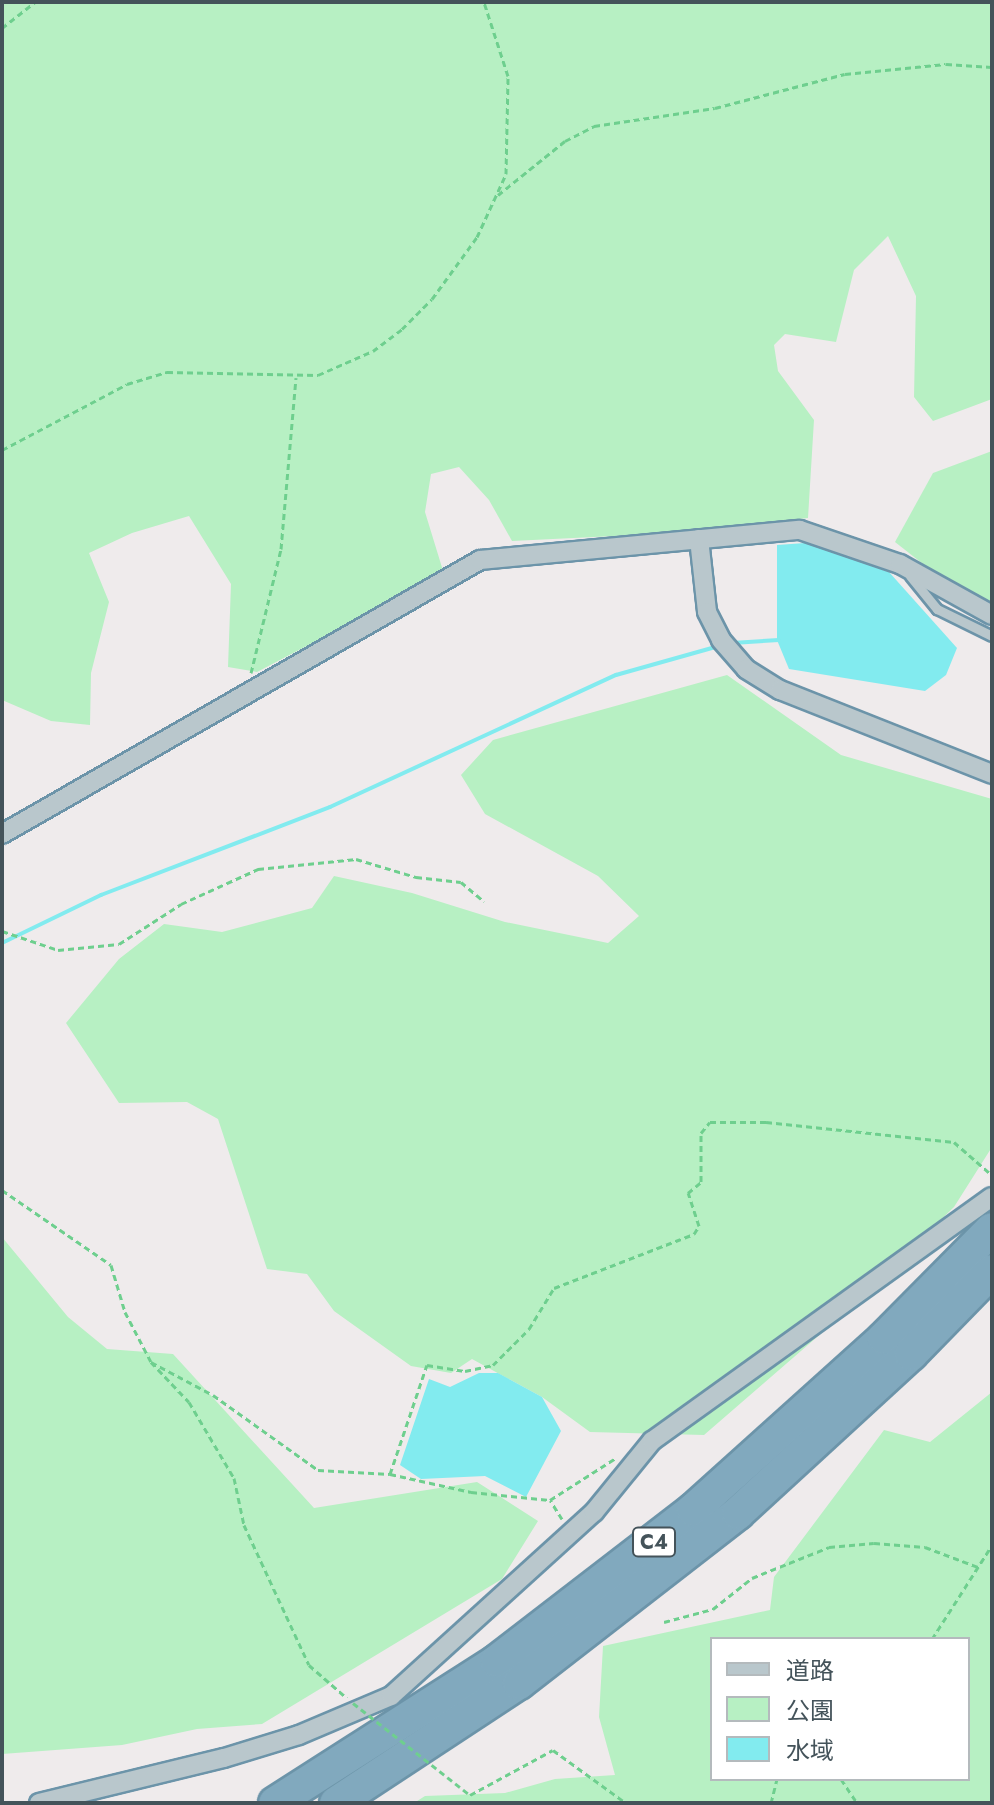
<!DOCTYPE html>
<meta charset="utf-8">
<style>
body{margin:0}
#map{position:relative;width:994px;height:1805px;overflow:hidden;background:#efebec;font-family:Jost,"Noto Sans JP",sans-serif}
div>[style]{position:absolute}
.green>*{inset:0;background:#b7f0c3}
.water>*{inset:0;background:#82ebef}
.stream>*{height:4px;margin:-2px;padding:0 2px;transform-origin:2px;border-radius:2px;background:#82ebef}
.path>*{height:3px;margin-top:-1.5px;transform-origin:0;background:repeating-linear-gradient(90deg,#6ecf8e 0 6px,transparent 0 10px)}
.roads{filter:drop-shadow(2px 0 #6c94a9) drop-shadow(-2px 0 #6c94a9) drop-shadow(0 2px #6c94a9) drop-shadow(0 -2px #6c94a9)}
.service>*{height:9px;margin:-4.5px;padding:0 4.5px;transform-origin:4.5px;border-radius:4.5px;background:#b9c7cc}
.minor>*{height:18px;margin:-9px;padding:0 9px;transform-origin:9px;border-radius:9px;background:#b9c7cc}
.motorway>*{height:32px;margin:-16px;padding:0 16px;transform-origin:16px;border-radius:16px;background:#81a9be}
.path-bridge>*{height:3px;margin-top:-1.5px;transform-origin:0;background:repeating-linear-gradient(90deg,#6ecf8e 0 6px,transparent 0 10px)}
span{translate:-50% -50%;white-space:nowrap;text-align:center;line-height:1.15;-webkit-text-stroke:6px #fff;paint-order:stroke}
.shield-label span{padding:2px 6px;background:#fff;border:2px solid;border-radius:6px;-webkit-text-stroke-width:0}
.shield-label{font-size:20px;color:#44535a;font-weight:700}
.frame{position:absolute;inset:0;border:4px solid #44535a;pointer-events:none}
.legend{position:absolute;left:710px;top:1637px;width:260px;height:144px;box-sizing:border-box;background:#fff;border:2px solid #b4babd;margin:0;padding:10px 14px;list-style:none;font-size:24px;color:#44535a}
.legend li{display:flex;align-items:center;gap:16px;height:40px}
.legend b{width:40px;border:2px solid #b4babd}
</style>
<div id="map">
<div class="green">
<i style="clip-path:polygon(2px 2px,992px 2px,992px 399px,933px 421px,914px 397px,916px 296px,888px 236px,854px 270px,836px 342px,785px 334px,774px 345px,778px 371px,814px 420px,808px 518px,676px 533px,512px 541px,489px 500px,459px 467px,431px 474px,425px 512px,444px 574px,257px 672px,228px 667px,231px 584px,189px 516px,132px 533px,89px 553px,109px 602px,91px 673px,90px 725px,51px 721px,2px 700px)"></i>
<i style="clip-path:polygon(992px 451px,992px 603px,951px 586px,895px 542px,933px 473px)"></i>
<i style="clip-path:polygon(727px 675px,841px 755px,992px 799px,992px 1147px,954px 1207px,839px 1318px,704px 1435px,590px 1432px,542px 1397px,472px 1359px,451px 1373px,411px 1366px,334px 1311px,307px 1274px,267px 1269px,218px 1119px,187px 1102px,119px 1103px,66px 1023px,119px 959px,164px 924px,222px 932px,312px 908px,334px 876px,412px 893px,505px 922px,608px 943px,639px 916px,598px 876px,485px 814px,461px 775px,493px 740px)"></i>
<i style="clip-path:polygon(2px 1237px,68px 1317px,107px 1349px,173px 1354px,314px 1508px,477px 1482px,538px 1521px,502px 1579px,262px 1724px,197px 1729px,122px 1745px,2px 1754px)"></i>
<i style="clip-path:polygon(evenodd,992px 1392px,992px 1803px,414px 1803px,425px 1796px,505px 1793px,555px 1779px,615px 1775px,599px 1717px,603px 1646px,770px 1610px,774px 1577px,884px 1430px,930px 1442px,992px 1392px,968px 1639px,968px 1779px,712px 1779px,712px 1639px,968px 1639px)"></i>
</div>
<div class="water">
<i style="clip-path:polygon(805px 543px,889px 572px,957px 648px,946px 675px,925px 691px,789px 669px,777px 640px,777px 545px)"></i>
<i style="clip-path:polygon(479px 1373px,498px 1373px,542px 1397px,561px 1431px,526px 1497px,485px 1476px,421px 1479px,400px 1465px,429px 1379px,450px 1387px)"></i>
</div>
<div class="stream">
<i style="left:732px;top:643px;width:47px;rotate:-3.7deg"></i>
<i style="left:2px;top:943px;width:110px;rotate:-25.9deg"></i>
<i style="left:101px;top:895px;width:245px;rotate:-21deg"></i>
<i style="left:330px;top:807px;width:315px;rotate:-24.8deg"></i>
<i style="left:616px;top:675px;width:107px;rotate:-15.7deg"></i>
</div>
<div class="path">
<i style="left:230px;top:2px;width:59px"></i>
<i style="left:2px;top:28px;width:42px;rotate:-38.2deg"></i>
<i style="left:498px;top:195px;width:86px;rotate:-38.9deg"></i>
<i style="left:565px;top:141px;width:33px;rotate:-27deg"></i>
<i style="left:594px;top:126px;width:122px;rotate:-8.5deg"></i>
<i style="left:715px;top:108px;width:134px;rotate:-14.7deg"></i>
<i style="left:845px;top:74px;width:101px;rotate:-5.7deg"></i>
<i style="left:946px;top:64px;width:46px;rotate:3.7deg"></i>
<i style="left:2px;top:450px;width:141px;rotate:-27.8deg"></i>
<i style="left:127px;top:384px;width:42px;rotate:-16.7deg"></i>
<i style="left:167px;top:372px;width:151px;rotate:1.1deg"></i>
<i style="left:318px;top:375px;width:60px;rotate:-23.6deg"></i>
<i style="left:373px;top:351px;width:36px;rotate:-37deg"></i>
<i style="left:402px;top:329px;width:42px;rotate:-45deg"></i>
<i style="left:432px;top:299px;width:77px;rotate:-54deg"></i>
<i style="left:477px;top:237px;width:69px;rotate:-65.3deg"></i>
<i style="left:506px;top:174px;width:98px;rotate:-88.8deg"></i>
<i style="left:508px;top:76px;width:78px;rotate:-108deg"></i>
<i style="left:251px;top:673px;width:128px;rotate:-76.4deg"></i>
<i style="left:281px;top:549px;width:172px;rotate:-85deg"></i>
<i style="left:2px;top:931px;width:59px;rotate:18.7deg"></i>
<i style="left:58px;top:950px;width:61px;rotate:-5.6deg"></i>
<i style="left:119px;top:944px;width:74px;rotate:-32.8deg"></i>
<i style="left:181px;top:904px;width:85px;rotate:-24.4deg"></i>
<i style="left:258px;top:869px;width:99px;rotate:-5.8deg"></i>
<i style="left:356px;top:859px;width:63px;rotate:16.7deg"></i>
<i style="left:416px;top:877px;width:45px;rotate:6.3deg"></i>
<i style="left:461px;top:882px;width:30px;rotate:40deg"></i>
<i style="left:2px;top:1190px;width:132px;rotate:34.5deg"></i>
<i style="left:111px;top:1265px;width:49px;rotate:73.4deg"></i>
<i style="left:125px;top:1312px;width:56px;rotate:62.5deg"></i>
<i style="left:151px;top:1362px;width:55px;rotate:46.5deg"></i>
<i style="left:189px;top:1402px;width:88px;rotate:59.4deg"></i>
<i style="left:234px;top:1478px;width:48px;rotate:78deg"></i>
<i style="left:244px;top:1525px;width:154px;rotate:65.1deg"></i>
<i style="left:309px;top:1665px;width:50px;rotate:41deg"></i>
<i style="left:151px;top:1362px;width:70px;rotate:28deg"></i>
<i style="left:213px;top:1395px;width:129px;rotate:35.5deg"></i>
<i style="left:318px;top:1470px;width:72px;rotate:3.2deg"></i>
<i style="left:390px;top:1474px;width:115px;rotate:-71.3deg"></i>
<i style="left:427px;top:1365px;width:38px;rotate:9deg"></i>
<i style="left:465px;top:1371px;width:29px;rotate:-12deg"></i>
<i style="left:493px;top:1365px;width:51px;rotate:-45deg"></i>
<i style="left:529px;top:1329px;width:48px;rotate:-58.6deg"></i>
<i style="left:554px;top:1288px;width:150px;rotate:-21.1deg"></i>
<i style="left:694px;top:1234px;width:9px;rotate:-58deg"></i>
<i style="left:699px;top:1226px;width:35px;rotate:-108deg"></i>
<i style="left:688px;top:1193px;width:17px;rotate:-40deg"></i>
<i style="left:701px;top:1182px;width:49px;rotate:-90deg"></i>
<i style="left:701px;top:1133px;width:14px;rotate:-51deg"></i>
<i style="left:710px;top:1122px;width:56px"></i>
<i style="left:766px;top:1122px;width:189px;rotate:6.1deg"></i>
<i style="left:954px;top:1142px;width:50px;rotate:41deg"></i>
<i style="left:390px;top:1474px;width:83px;rotate:12.5deg"></i>
<i style="left:471px;top:1492px;width:79px;rotate:5.8deg"></i>
<i style="left:562px;top:1519px;width:22px;rotate:-122deg"></i>
<i style="left:550px;top:1500px;width:78px;rotate:-32.5deg"></i>
<i style="left:664px;top:1622px;width:51px;rotate:-14.9deg"></i>
<i style="left:713px;top:1609px;width:50px;rotate:-38.5deg"></i>
<i style="left:752px;top:1578px;width:83px;rotate:-21.9deg"></i>
<i style="left:829px;top:1547px;width:45px;rotate:-5.1deg"></i>
<i style="left:874px;top:1543px;width:51px;rotate:4.5deg"></i>
<i style="left:925px;top:1547px;width:57px;rotate:20.7deg"></i>
<i style="left:932px;top:1639px;width:112px;rotate:-57.4deg"></i>
<i style="left:841px;top:1779px;width:29px;rotate:56deg"></i>
<i style="left:470px;top:1795px;width:94px;rotate:-28.5deg"></i>
<i style="left:553px;top:1750px;width:90px;rotate:36deg"></i>
<i style="left:771px;top:1803px;width:25px;rotate:-76deg"></i>
</div>
<div class="roads">
<div class="service">
<i style="left:910px;top:576px;width:43px;rotate:50.7deg"></i>
<i style="left:937px;top:609px;width:61px;rotate:26.1deg"></i>
</div>
<div class="minor">
<i style="left:699px;top:539px;width:73px;rotate:83.7deg"></i>
<i style="left:707px;top:612px;width:31px;rotate:63deg"></i>
<i style="left:721px;top:640px;width:38px;rotate:49deg"></i>
<i style="left:746px;top:669px;width:40px;rotate:32deg"></i>
<i style="left:780px;top:690px;width:228px;rotate:21.6deg"></i>
<i style="left:2px;top:834px;width:551px;rotate:-29.82deg"></i>
<i style="left:480px;top:560px;width:321px;rotate:-5.4deg"></i>
<i style="left:800px;top:530px;width:106px;rotate:18.8deg"></i>
<i style="left:900px;top:564px;width:105px;rotate:29deg"></i>
<i style="left:39px;top:1803px;width:190px;rotate:-13.7deg"></i>
<i style="left:224px;top:1758px;width:78px;rotate:-17deg"></i>
<i style="left:299px;top:1735px;width:100px;rotate:-23deg"></i>
<i style="left:391px;top:1696px;width:274px;rotate:-42.2deg"></i>
<i style="left:594px;top:1512px;width:92px;rotate:-50.8deg"></i>
<i style="left:652px;top:1441px;width:418px;rotate:-35.7deg"></i>
</div>
<div class="motorway">
<i style="left:275px;top:1803px;width:264px;rotate:-32.6deg"></i>
<i style="left:497px;top:1661px;width:247px;rotate:-37.6deg"></i>
<i style="left:693px;top:1510px;width:257px;rotate:-42deg"></i>
<i style="left:884px;top:1338px;width:153px;rotate:-45.3deg"></i>
<i style="left:336px;top:1803px;width:219px;rotate:-33.3deg"></i>
<i style="left:519px;top:1683px;width:277px;rotate:-37.8deg"></i>
<i style="left:738px;top:1513px;width:235px;rotate:-42.6deg"></i>
<i style="left:911px;top:1354px;width:116px;rotate:-45.7deg"></i>
</div>
</div>
<div class="path-bridge">
<i style="left:353px;top:1703px;width:149px;rotate:38.2deg"></i>
</div>
<div class="shield-label">
<span style="left:654px;top:1542px">C4</span>
</div>
<div class="frame"></div>
<ul class="legend">
<li><b style="height:10px;background:#b9c7cc"></b>道路</li>
<li><b style="height:22px;background:#b7f0c3"></b>公園</li>
<li><b style="height:22px;background:#82ebef"></b>水域</li>
</ul>
</div>
